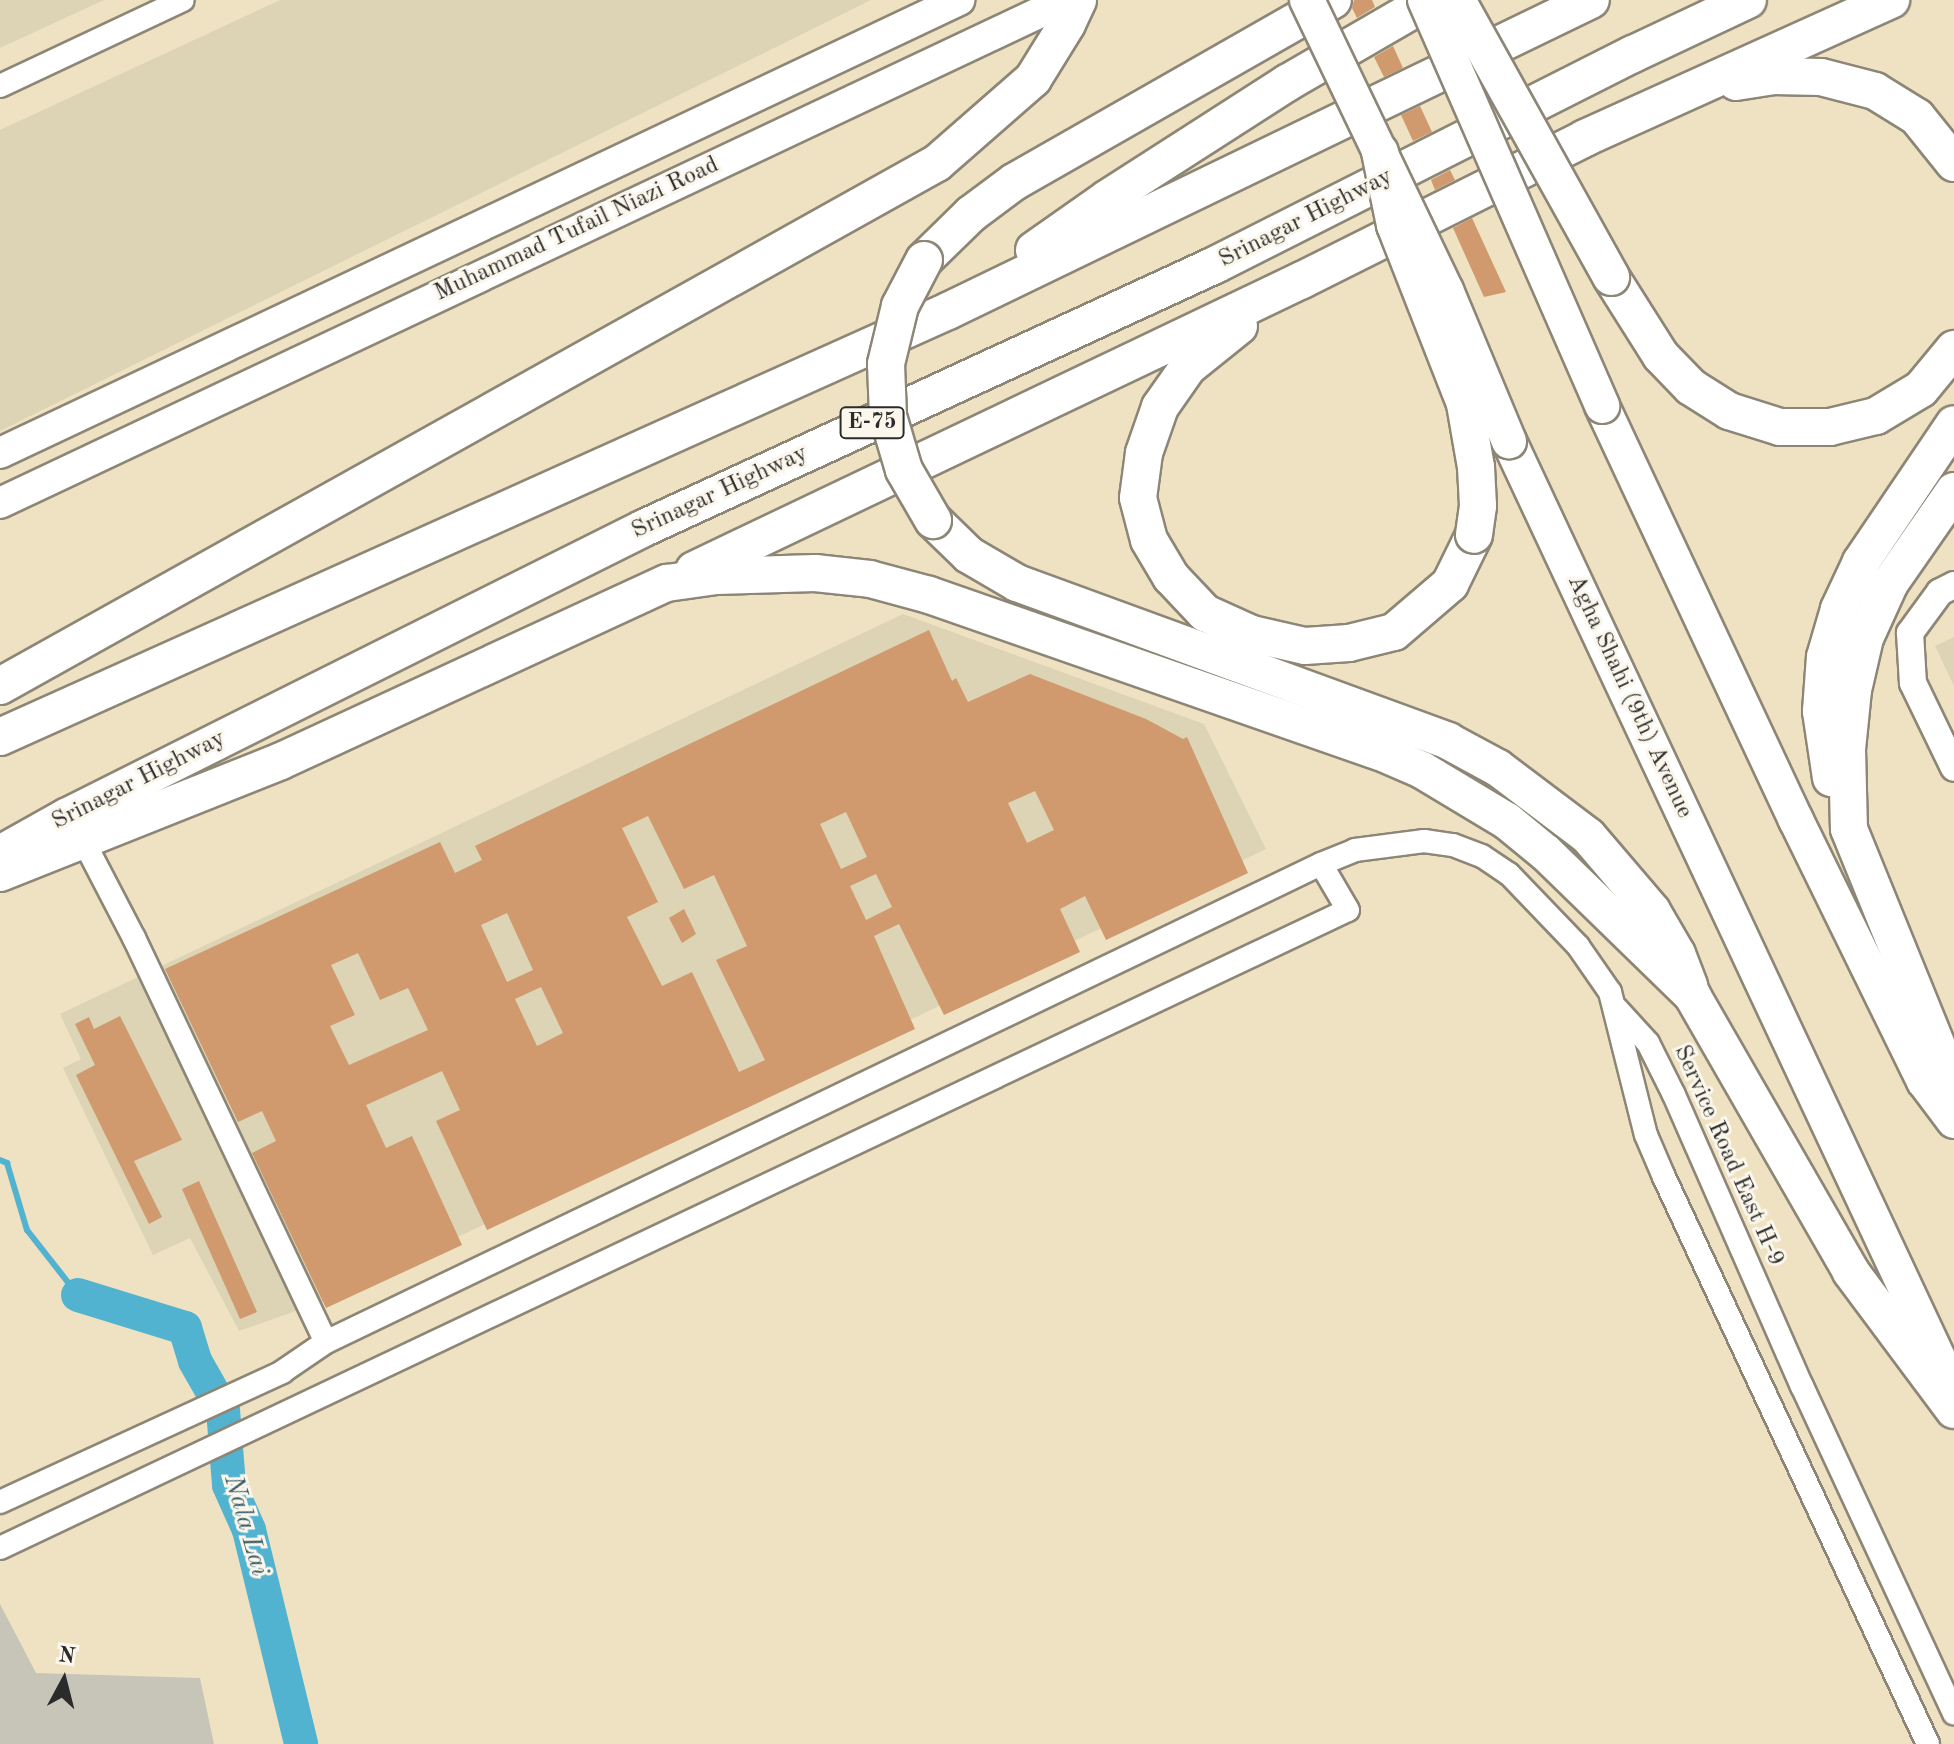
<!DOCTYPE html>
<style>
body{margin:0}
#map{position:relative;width:1954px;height:1744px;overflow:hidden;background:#efe2c2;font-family:"Old Standard TT",serif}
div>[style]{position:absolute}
.built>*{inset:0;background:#dcd4b4}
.industrial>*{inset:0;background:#c6c5b8}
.stream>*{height:6px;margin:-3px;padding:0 3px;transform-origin:3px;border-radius:3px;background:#52b3d1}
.river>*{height:34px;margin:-17px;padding:0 17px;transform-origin:17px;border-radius:17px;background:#52b3d1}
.building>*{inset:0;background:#d0996e}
.roads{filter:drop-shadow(2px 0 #8d8676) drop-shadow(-2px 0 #8d8676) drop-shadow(0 2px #8d8676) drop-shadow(0 -2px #8d8676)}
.minor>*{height:22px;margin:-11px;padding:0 11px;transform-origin:11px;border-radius:11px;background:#fff}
.tertiary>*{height:26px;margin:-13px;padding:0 13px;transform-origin:13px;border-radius:13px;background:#fff}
.secondary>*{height:30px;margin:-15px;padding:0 15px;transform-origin:15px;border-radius:15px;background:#fff}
.primary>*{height:34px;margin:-17px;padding:0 17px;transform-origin:17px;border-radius:17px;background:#fff}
.trunk>*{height:36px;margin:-18px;padding:0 18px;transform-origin:18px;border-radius:18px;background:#fff}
.bridges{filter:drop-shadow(2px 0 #8d8676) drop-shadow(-2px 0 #8d8676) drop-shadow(0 2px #8d8676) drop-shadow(0 -2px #8d8676)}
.primary-bridge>*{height:34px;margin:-17px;padding:0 17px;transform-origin:17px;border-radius:17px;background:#fff}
.trunk-bridge>*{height:36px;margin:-18px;padding:0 18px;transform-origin:18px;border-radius:18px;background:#fff}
span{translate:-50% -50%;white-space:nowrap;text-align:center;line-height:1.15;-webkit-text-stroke:6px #fbf7ec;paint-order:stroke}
.shield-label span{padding:2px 6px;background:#fbf7ec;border:2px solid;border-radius:6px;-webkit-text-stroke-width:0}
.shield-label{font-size:22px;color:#2b2b2b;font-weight:700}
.street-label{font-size:24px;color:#2b2b2b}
.water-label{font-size:26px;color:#395b65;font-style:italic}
.north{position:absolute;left:24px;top:1640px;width:80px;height:80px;-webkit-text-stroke:6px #fbf7ec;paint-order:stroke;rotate:7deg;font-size:22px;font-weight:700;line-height:32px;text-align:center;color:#2b2b2b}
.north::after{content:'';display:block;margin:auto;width:28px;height:36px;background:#2b2b2b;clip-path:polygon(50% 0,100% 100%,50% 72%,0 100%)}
</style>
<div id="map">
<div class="built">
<i style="clip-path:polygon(0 0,104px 0,0 48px)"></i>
<i style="clip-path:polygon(280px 0,871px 0,0 431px,0 130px)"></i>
<i style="clip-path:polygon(903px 614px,1204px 724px,1266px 849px,327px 1300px,239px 1331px,190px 1238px,153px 1255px,63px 1068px,81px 1059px,60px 1014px)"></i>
<i style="clip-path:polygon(1954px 637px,1954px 686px,1935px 646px)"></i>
</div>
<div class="industrial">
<i style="clip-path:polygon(0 1604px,36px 1673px,200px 1678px,214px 1744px,0 1744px)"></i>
</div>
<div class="stream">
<i style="left:0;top:1160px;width:8px;rotate:23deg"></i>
<i style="left:7px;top:1163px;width:70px;rotate:73.4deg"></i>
<i style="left:27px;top:1230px;width:83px;rotate:51.9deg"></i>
</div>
<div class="river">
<i style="left:78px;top:1295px;width:112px;rotate:17.1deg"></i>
<i style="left:185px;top:1328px;width:34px;rotate:73deg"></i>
<i style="left:195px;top:1361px;width:56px;rotate:60.3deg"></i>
<i style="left:223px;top:1410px;width:75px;rotate:85.4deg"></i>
<i style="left:229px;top:1485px;width:49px;rotate:66deg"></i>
<i style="left:249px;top:1530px;width:220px;rotate:76.3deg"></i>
</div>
<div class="building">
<i style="clip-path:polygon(1354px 0,1372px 0,1375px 7px,1357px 18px,1352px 8px)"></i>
<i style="clip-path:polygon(1393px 46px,1403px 68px,1384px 77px,1374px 57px)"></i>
<i style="clip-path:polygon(1420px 106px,1432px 132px,1413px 141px,1401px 115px)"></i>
<i style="clip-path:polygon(1450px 170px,1455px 180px,1435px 190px,1431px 180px)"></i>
<i style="clip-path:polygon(1472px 218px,1506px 292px,1484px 297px,1453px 228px)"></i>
<i style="clip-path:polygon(evenodd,929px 630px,952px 681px,956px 678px,968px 702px,1030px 674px,1146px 719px,1183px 739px,1187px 737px,1248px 873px,1106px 940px,1085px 896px,1060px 909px,1080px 952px,944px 1015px,899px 924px,874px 936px,915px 1029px,487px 1230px,436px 1121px,460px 1110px,442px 1071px,366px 1105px,386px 1148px,412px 1136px,462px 1245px,326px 1308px,252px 1153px,276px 1141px,262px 1111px,238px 1122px,165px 969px,440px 842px,455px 873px,482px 860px,475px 846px,929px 630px,1035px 791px,1054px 830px,1027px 843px,1008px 803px,1035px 791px,929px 630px,846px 812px,867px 857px,841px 869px,820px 824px,846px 812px,929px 630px,648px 816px,684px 889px,714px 875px,747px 946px,716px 960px,765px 1060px,739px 1072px,692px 972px,662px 986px,627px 917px,658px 902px,622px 828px,648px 816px,929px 630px,876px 874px,892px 907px,866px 920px,850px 886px,876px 874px,929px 630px,507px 913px,533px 970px,507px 982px,481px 925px,507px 913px,929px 630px,358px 953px,380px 1000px,408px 988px,428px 1030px,349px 1065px,330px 1026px,355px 1015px,331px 965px,358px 953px,929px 630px,541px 987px,563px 1033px,537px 1046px,515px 999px,541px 987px)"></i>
<i style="clip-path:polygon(684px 909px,696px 934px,682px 943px,669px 918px)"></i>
<i style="clip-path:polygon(120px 1016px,182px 1140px,134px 1161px,162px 1217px,149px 1224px,76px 1075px,95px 1065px,75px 1024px,89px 1017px,94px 1029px)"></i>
<i style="clip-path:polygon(199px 1181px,257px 1312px,240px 1319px,182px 1189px)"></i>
</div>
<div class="roads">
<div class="minor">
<i style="left:0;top:86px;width:202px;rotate:-25.2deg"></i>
<i style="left:83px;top:840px;width:110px;rotate:62.5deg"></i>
<i style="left:134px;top:938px;width:447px;rotate:64.6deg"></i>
<i style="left:1617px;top:1009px;width:46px;rotate:47.6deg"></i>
<i style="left:1648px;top:1043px;width:58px;rotate:63.4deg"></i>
<i style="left:1674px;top:1095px;width:318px;rotate:66.3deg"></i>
<i style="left:1802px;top:1386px;width:361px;rotate:65.1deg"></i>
<i style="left:0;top:1502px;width:311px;rotate:-24.7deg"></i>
<i style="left:282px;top:1372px;width:53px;rotate:-34.3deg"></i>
<i style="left:326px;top:1342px;width:1104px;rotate:-25.66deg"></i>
<i style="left:1321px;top:864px;width:37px;rotate:-22deg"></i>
<i style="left:1355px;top:850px;width:70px;rotate:-7.4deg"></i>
<i style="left:1424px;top:841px;width:29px;rotate:8deg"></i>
<i style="left:1453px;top:845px;width:31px;rotate:21deg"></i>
<i style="left:1482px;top:856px;width:32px;rotate:34deg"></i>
<i style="left:1509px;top:874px;width:100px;rotate:46.2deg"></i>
<i style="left:1578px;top:946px;width:56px;rotate:55.2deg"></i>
<i style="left:1610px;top:992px;width:147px;rotate:75.9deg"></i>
<i style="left:1646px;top:1135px;width:46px;rotate:66.8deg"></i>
<i style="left:1664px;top:1177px;width:625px;rotate:65.03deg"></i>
<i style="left:0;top:1548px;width:1491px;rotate:-25.33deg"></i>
<i style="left:1348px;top:910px;width:53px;rotate:-120.4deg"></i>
</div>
<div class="tertiary">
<i style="left:1954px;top:585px;width:16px;rotate:153deg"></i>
<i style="left:1940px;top:592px;width:51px;rotate:126.2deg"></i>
<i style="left:1910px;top:633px;width:50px;rotate:86.6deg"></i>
<i style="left:1913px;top:683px;width:94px;rotate:64.2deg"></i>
</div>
<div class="secondary">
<i style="left:0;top:453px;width:1061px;rotate:-25.28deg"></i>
<i style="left:0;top:503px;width:1179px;rotate:-25.26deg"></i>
</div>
<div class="primary">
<i style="left:1602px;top:406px;width:457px;rotate:64.9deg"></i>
<i style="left:1796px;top:820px;width:291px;rotate:63.9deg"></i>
<i style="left:1924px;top:1081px;width:50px;rotate:53.1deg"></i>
<i style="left:1509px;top:441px;width:1050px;rotate:64.92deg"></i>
</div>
<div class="trunk">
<i style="left:1736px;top:82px;width:37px;rotate:-9deg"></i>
<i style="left:1773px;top:76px;width:48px;rotate:1.2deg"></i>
<i style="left:1821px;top:77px;width:56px;rotate:14.5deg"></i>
<i style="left:1875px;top:91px;width:49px;rotate:31.8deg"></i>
<i style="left:1917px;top:117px;width:59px;rotate:51.2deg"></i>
<i style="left:1034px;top:250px;width:90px;rotate:-35.1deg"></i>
<i style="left:1108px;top:198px;width:213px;rotate:-32.7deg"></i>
<i style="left:1287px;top:83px;width:165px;rotate:-30.1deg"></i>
<i style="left:924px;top:260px;width:66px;rotate:-44.4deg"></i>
<i style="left:971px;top:214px;width:54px;rotate:-36.7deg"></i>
<i style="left:1014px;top:182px;width:367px;rotate:-29.7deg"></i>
<i style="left:1611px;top:277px;width:93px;rotate:57.7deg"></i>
<i style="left:1661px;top:356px;width:43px;rotate:45.9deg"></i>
<i style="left:1691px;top:387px;width:45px;rotate:32.3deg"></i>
<i style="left:1729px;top:411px;width:53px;rotate:17.4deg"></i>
<i style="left:1780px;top:427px;width:50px"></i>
<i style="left:1830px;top:427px;width:47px;rotate:-13.4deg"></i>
<i style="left:1876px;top:416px;width:52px;rotate:-31deg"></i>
<i style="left:1921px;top:389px;width:52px;rotate:-50.5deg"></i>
<i style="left:1239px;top:326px;width:65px;rotate:141.2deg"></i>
<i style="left:1188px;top:367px;width:49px;rotate:125deg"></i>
<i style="left:1160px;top:407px;width:49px;rotate:109.2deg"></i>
<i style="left:1144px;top:453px;width:45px;rotate:97.6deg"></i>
<i style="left:1138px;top:498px;width:43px;rotate:75.3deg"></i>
<i style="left:1149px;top:540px;width:43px;rotate:59.3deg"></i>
<i style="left:1171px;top:577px;width:50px;rotate:46.6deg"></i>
<i style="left:1205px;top:613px;width:51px;rotate:24.1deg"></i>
<i style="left:1252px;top:634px;width:54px;rotate:12.8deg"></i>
<i style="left:1305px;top:646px;width:44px;rotate:-3.9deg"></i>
<i style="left:1349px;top:643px;width:46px;rotate:-13.7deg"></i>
<i style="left:1394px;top:632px;width:74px;rotate:-40.6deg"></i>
<i style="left:1450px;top:584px;width:55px;rotate:-63.9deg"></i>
<i style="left:1954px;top:491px;width:112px;rotate:124.8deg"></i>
<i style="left:1890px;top:583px;width:60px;rotate:114.4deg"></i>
<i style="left:1865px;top:638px;width:53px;rotate:103deg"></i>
<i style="left:1853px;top:690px;width:59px;rotate:95.8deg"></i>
<i style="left:1847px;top:749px;width:80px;rotate:88.6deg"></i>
<i style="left:1849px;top:829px;width:279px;rotate:67.9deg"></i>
<i style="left:933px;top:520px;width:50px;rotate:44.2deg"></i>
<i style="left:969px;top:555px;width:56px;rotate:30.3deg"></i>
<i style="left:1017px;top:583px;width:459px;rotate:20.1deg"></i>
<i style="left:1448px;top:741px;width:57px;rotate:28.4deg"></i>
<i style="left:1498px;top:768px;width:113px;rotate:37.1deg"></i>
<i style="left:1588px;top:836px;width:99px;rotate:49.5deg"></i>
<i style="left:1652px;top:911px;width:50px;rotate:59.8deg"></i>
<i style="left:1677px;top:954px;width:34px;rotate:69deg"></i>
<i style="left:694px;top:570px;width:674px;rotate:-25.5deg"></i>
<i style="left:1302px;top:280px;width:317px;rotate:-26.6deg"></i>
<i style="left:1585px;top:138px;width:336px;rotate:-24.3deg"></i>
<i style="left:0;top:686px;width:1073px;rotate:-29.17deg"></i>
<i style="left:937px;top:163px;width:128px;rotate:-41.2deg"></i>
<i style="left:1033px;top:79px;width:65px;rotate:-58.3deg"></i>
<i style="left:1067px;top:24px;width:26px;rotate:-65deg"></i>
<i style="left:0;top:737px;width:1039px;rotate:-24.2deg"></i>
<i style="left:948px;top:311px;width:714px;rotate:-25.81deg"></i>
<i style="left:1831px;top:778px;width:68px;rotate:-98.5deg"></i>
<i style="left:1821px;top:711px;width:54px;rotate:-85.8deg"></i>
<i style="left:1825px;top:657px;width:50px;rotate:-73.7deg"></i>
<i style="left:1839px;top:609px;width:52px;rotate:-64.9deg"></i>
<i style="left:1861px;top:562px;width:166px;rotate:-56deg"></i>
<i style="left:7px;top:850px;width:68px;rotate:-29.2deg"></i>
<i style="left:66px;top:817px;width:646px;rotate:-26.57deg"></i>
<i style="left:644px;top:528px;width:629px;rotate:-24.73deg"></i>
<i style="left:1215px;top:265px;width:468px;rotate:-26.8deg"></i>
<i style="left:1633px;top:54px;width:127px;rotate:-25.2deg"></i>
<i style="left:0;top:873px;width:302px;rotate:-21.7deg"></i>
<i style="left:281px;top:761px;width:425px;rotate:-24.8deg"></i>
<i style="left:667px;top:583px;width:50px;rotate:-8deg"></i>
<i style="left:717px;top:576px;width:98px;rotate:-1.8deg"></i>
<i style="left:815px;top:573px;width:55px;rotate:6.2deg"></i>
<i style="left:870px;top:579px;width:61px;rotate:15.2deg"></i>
<i style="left:929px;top:595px;width:475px;rotate:19.2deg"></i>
<i style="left:1378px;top:751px;width:48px;rotate:23.4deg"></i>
<i style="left:1422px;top:770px;width:99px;rotate:31deg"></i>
<i style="left:1507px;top:821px;width:50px;rotate:39.4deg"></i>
<i style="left:1546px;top:853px;width:204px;rotate:44.2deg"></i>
<i style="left:1692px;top:995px;width:319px;rotate:60.1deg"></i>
<i style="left:1851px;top:1272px;width:172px;rotate:53.3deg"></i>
</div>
</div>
<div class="bridges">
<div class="primary-bridge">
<i style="left:1307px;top:0;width:322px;rotate:64.4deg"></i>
<i style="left:1446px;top:290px;width:164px;rotate:67.4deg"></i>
<i style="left:1425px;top:0;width:443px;rotate:66.4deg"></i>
</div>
<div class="trunk-bridge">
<i style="left:1457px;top:0;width:317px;rotate:60.9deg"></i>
<i style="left:1380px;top:152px;width:75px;rotate:78.4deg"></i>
<i style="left:1395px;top:225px;width:192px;rotate:68.6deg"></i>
<i style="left:1465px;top:404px;width:64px;rotate:80.1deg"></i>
<i style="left:1476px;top:467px;width:39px;rotate:87deg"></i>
<i style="left:1478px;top:506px;width:29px;rotate:98deg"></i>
<i style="left:924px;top:260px;width:52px;rotate:117.6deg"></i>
<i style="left:900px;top:306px;width:60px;rotate:103.6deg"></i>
<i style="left:886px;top:364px;width:52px;rotate:87.8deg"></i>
<i style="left:888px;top:416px;width:56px;rotate:73.5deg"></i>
<i style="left:904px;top:470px;width:58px;rotate:59.9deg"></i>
</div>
</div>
<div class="shield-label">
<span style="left:872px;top:423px">E-75</span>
</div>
<div class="street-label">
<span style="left:1306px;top:219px;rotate:-27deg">Srinagar Highway</span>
<span style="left:577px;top:230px;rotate:-25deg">Muhammad Tufail Niazi Road</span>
<span style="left:720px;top:493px;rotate:-25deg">Srinagar Highway</span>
<span style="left:1629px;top:697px;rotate:65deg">Agha Shahi (9th) Avenue</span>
<span style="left:139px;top:781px;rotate:-27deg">Srinagar Highway</span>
<span style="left:1728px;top:1156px;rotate:66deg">Service Road East H-9</span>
</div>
<div class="water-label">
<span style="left:245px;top:1526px;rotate:74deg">Nala Lai</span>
</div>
<div class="north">N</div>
</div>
